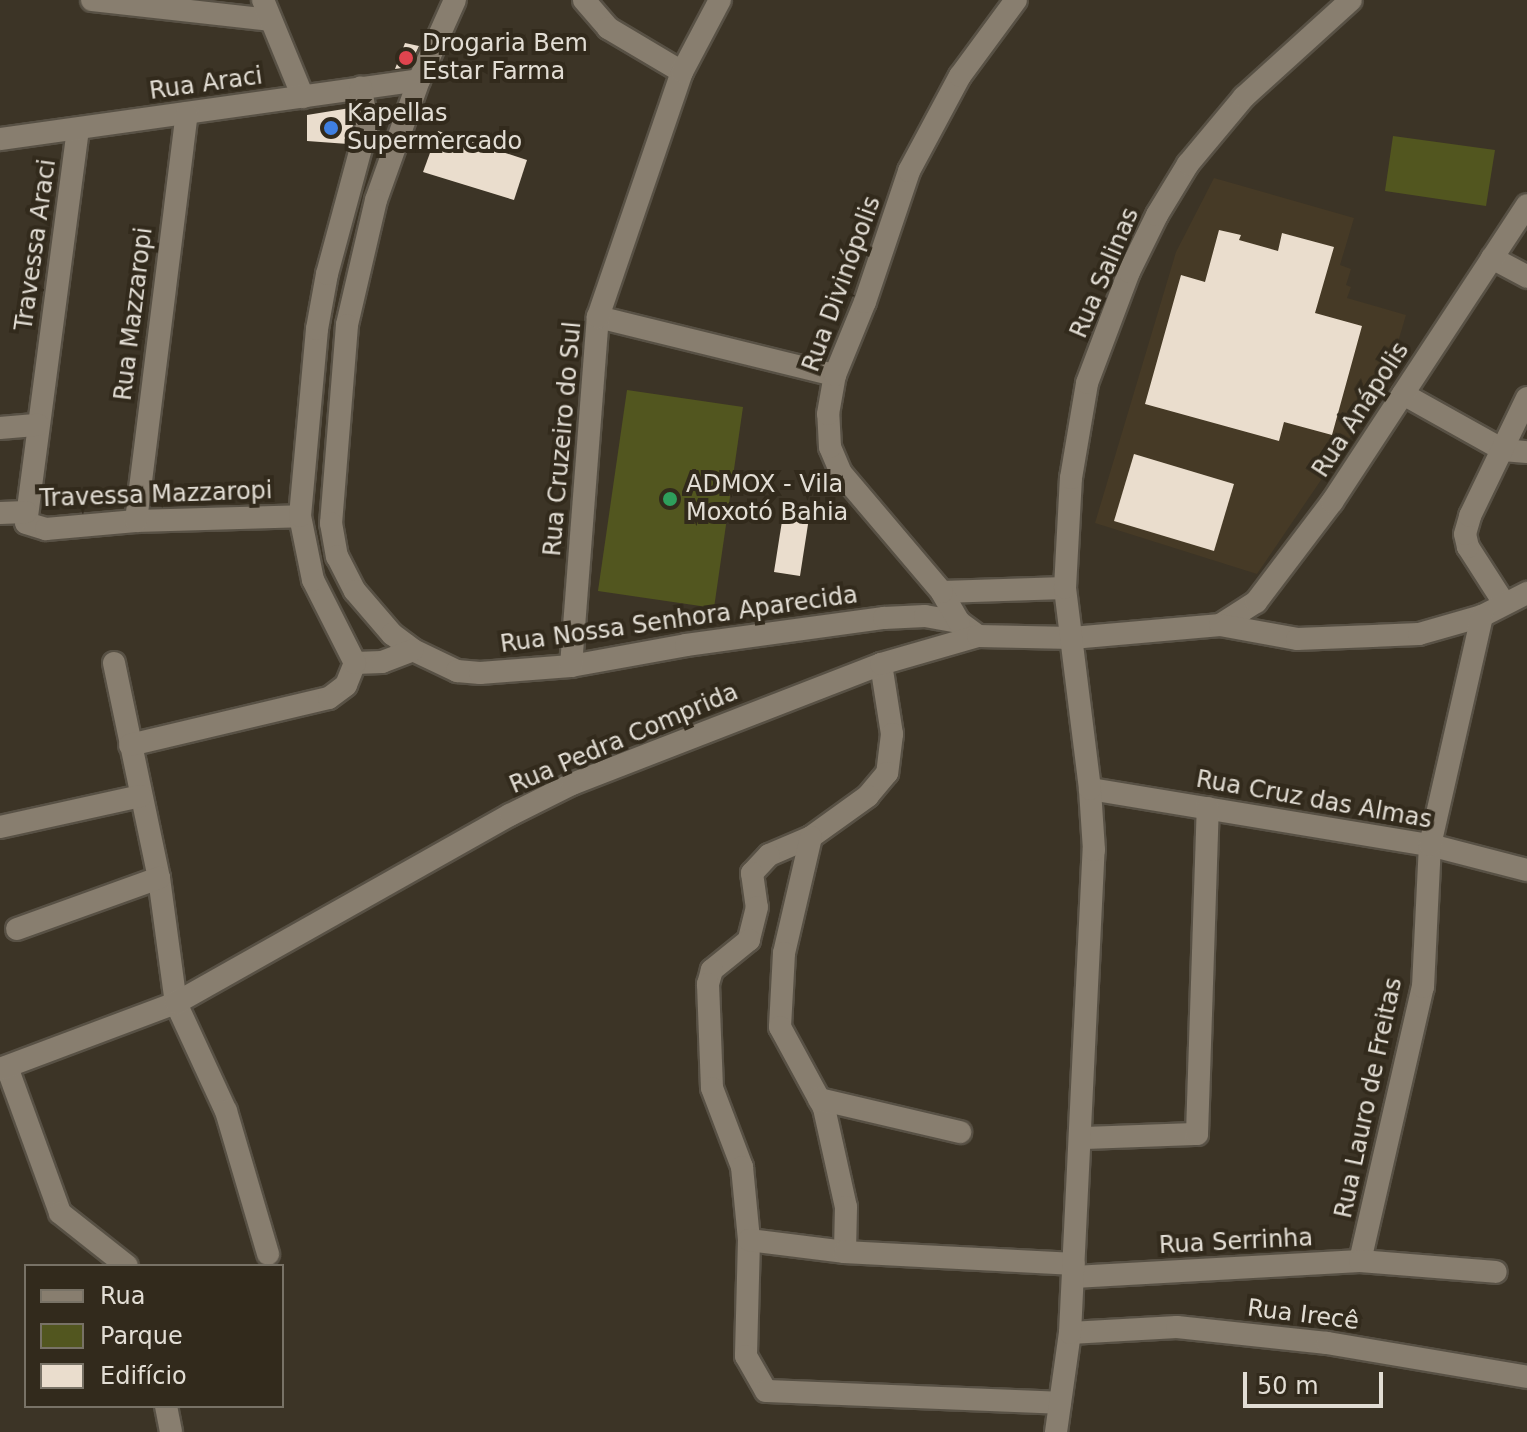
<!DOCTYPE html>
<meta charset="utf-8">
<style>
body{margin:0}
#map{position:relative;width:1527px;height:1432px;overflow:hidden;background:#3c3426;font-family:"DejaVu Sans",sans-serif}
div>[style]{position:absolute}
.built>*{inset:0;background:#463a26}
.green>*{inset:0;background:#52561f}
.building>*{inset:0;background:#eaddcd}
.roads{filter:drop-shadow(2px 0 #585145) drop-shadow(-2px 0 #585145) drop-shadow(0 2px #585145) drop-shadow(0 -2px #585145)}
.minor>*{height:22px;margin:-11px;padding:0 11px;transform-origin:11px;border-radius:11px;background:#887e6f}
.dots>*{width:22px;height:22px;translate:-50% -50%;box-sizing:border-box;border:4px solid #322a1c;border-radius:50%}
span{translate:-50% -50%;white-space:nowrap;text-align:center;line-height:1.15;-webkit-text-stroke:8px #322a1c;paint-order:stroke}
.poi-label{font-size:24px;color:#e2ddd4}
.left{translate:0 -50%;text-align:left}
.street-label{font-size:24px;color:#e2ddd4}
.legend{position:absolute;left:24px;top:1264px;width:260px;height:144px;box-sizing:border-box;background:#322a1c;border:2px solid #787266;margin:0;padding:10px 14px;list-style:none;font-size:24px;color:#e2ddd4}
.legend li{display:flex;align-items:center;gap:16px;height:40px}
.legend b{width:40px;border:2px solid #787266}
.scale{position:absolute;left:1243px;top:1372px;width:140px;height:36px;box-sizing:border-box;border:4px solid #e2ddd4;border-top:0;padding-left:10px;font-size:24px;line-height:28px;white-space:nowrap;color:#e2ddd4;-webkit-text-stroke:6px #322a1c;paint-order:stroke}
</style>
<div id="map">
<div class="built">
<i style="clip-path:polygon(1214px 178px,1354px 218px,1340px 265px,1351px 269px,1346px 285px,1351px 287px,1347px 298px,1406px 315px,1385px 386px,1257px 574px,1095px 523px,1176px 252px)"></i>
</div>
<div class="green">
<i style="clip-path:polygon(1393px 136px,1495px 150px,1486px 206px,1385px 191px)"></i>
<i style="clip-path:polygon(627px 390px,743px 407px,714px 608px,598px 591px)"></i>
</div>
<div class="building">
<i style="clip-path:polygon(405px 43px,419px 46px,409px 67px,395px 69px)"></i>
<i style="clip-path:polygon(350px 108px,353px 125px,348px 144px,307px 141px,307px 115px)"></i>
<i style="clip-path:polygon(438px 131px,527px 160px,514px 200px,423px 172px)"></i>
<i style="clip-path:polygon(1219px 230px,1241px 235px,1239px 240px,1278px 251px,1282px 233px,1334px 247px,1315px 313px,1362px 326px,1332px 435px,1284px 422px,1279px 441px,1145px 404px,1181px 275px,1205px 282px)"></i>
<i style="clip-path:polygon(1134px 454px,1234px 484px,1214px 551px,1114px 521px)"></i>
<i style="clip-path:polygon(785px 502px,811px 505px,800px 576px,774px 572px)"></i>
</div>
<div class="roads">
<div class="minor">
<i style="left:92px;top:0;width:179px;rotate:6.4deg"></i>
<i style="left:263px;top:0;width:105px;rotate:67.6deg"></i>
<i style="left:455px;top:0;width:88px;rotate:114.2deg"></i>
<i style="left:419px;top:80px;width:127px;rotate:109.7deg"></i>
<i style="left:376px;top:200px;width:128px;rotate:103.1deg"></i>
<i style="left:347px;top:325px;width:199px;rotate:94.6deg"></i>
<i style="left:331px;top:523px;width:34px;rotate:80deg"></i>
<i style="left:337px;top:556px;width:39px;rotate:63deg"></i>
<i style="left:355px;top:591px;width:57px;rotate:49.3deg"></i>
<i style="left:392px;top:634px;width:26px;rotate:37deg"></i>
<i style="left:413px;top:650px;width:49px;rotate:25.5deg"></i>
<i style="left:457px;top:671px;width:23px;rotate:5deg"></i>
<i style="left:480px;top:673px;width:91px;rotate:-4.4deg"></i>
<i style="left:571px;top:666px;width:117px;rotate:-10.3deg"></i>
<i style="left:686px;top:645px;width:200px;rotate:-7.8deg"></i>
<i style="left:884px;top:618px;width:41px;rotate:-2.8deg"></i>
<i style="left:925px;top:616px;width:35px;rotate:10deg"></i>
<i style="left:959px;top:622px;width:24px;rotate:36deg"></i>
<i style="left:584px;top:0;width:37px;rotate:49deg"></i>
<i style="left:608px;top:28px;width:86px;rotate:30.7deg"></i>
<i style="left:78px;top:129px;width:397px;rotate:97.5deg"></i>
<i style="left:26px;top:523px;width:21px;rotate:17deg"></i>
<i style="left:46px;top:529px;width:90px;rotate:-5.1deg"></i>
<i style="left:136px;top:521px;width:164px;rotate:-1.7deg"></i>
<i style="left:0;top:139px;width:423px;rotate:-8deg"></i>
<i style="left:1492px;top:258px;width:40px;rotate:28deg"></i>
<i style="left:598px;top:317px;width:244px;rotate:13.8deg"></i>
<i style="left:1403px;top:394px;width:115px;rotate:29.2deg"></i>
<i style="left:1503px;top:450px;width:24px;rotate:5deg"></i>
<i style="left:0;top:428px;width:38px;rotate:-5deg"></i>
<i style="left:0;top:513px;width:26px;rotate:-2deg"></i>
<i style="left:136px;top:521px;width:411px;rotate:-82.9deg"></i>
<i style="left:942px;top:592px;width:123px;rotate:-1.9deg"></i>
<i style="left:1504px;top:603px;width:67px;rotate:-122.7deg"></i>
<i style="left:1468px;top:547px;width:13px;rotate:-103deg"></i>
<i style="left:1465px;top:534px;width:19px;rotate:-74deg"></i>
<i style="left:1470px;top:516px;width:131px;rotate:-64.2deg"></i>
<i style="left:959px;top:622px;width:34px;rotate:-120deg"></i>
<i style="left:942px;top:592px;width:156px;rotate:-130.3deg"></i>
<i style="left:841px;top:473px;width:28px;rotate:-113deg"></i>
<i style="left:830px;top:447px;width:33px;rotate:-93deg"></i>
<i style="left:828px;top:414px;width:40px;rotate:-80deg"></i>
<i style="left:835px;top:375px;width:79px;rotate:-67.7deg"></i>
<i style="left:865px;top:302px;width:138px;rotate:-71.4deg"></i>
<i style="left:909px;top:171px;width:108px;rotate:-61.8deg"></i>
<i style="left:960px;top:76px;width:94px;rotate:-53.6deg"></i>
<i style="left:1220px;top:625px;width:43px;rotate:-32.6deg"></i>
<i style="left:1256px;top:602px;width:126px;rotate:-52.8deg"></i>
<i style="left:1332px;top:502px;width:355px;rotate:-56.7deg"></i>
<i style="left:114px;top:663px;width:220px;rotate:78.2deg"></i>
<i style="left:159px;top:878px;width:126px;rotate:82.3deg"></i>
<i style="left:176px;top:1003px;width:119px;rotate:65.2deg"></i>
<i style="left:226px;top:1111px;width:149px;rotate:73.6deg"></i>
<i style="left:355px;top:663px;width:27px;rotate:-2deg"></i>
<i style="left:382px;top:662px;width:33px;rotate:-21deg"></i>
<i style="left:881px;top:664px;width:71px;rotate:81.1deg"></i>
<i style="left:892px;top:734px;width:39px;rotate:97deg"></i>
<i style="left:887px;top:773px;width:30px;rotate:130deg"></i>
<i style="left:868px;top:796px;width:70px;rotate:144.3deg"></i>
<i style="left:811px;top:837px;width:46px;rotate:156.8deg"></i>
<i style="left:769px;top:855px;width:25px;rotate:133deg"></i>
<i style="left:752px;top:873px;width:34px;rotate:82deg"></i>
<i style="left:757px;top:907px;width:34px;rotate:104deg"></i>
<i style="left:749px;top:940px;width:48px;rotate:141deg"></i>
<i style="left:712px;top:970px;width:15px;rotate:106deg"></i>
<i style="left:708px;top:984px;width:104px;rotate:87.8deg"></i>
<i style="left:712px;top:1088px;width:85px;rotate:69.2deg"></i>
<i style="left:742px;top:1167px;width:73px;rotate:84.5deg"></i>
<i style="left:749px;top:1240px;width:116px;rotate:91.5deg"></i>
<i style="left:746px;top:1356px;width:40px;rotate:60.3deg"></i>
<i style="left:766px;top:1391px;width:294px;rotate:2.3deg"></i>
<i style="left:571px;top:666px;width:350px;rotate:-85.6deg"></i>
<i style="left:598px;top:317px;width:259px;rotate:-71.1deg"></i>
<i style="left:682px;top:72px;width:81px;rotate:-62.2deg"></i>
<i style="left:130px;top:745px;width:204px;rotate:-13.3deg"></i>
<i style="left:329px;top:698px;width:21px;rotate:-37deg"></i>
<i style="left:346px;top:685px;width:24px;rotate:-68deg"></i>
<i style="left:355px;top:663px;width:93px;rotate:-116.8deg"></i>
<i style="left:313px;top:580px;width:65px;rotate:-101.5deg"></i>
<i style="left:300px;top:516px;width:188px;rotate:-84.8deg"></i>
<i style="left:317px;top:329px;width:56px;rotate:-79.7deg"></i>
<i style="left:327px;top:274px;width:153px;rotate:-74.9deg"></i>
<i style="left:367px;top:126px;width:39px;rotate:-99deg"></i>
<i style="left:1090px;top:789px;width:345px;rotate:9.4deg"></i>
<i style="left:1430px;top:845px;width:100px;rotate:14.5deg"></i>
<i style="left:0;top:827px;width:144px;rotate:-12.4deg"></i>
<i style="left:811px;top:837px;width:119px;rotate:103.1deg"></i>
<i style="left:784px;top:953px;width:74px;rotate:93.1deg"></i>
<i style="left:780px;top:1027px;width:92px;rotate:61.5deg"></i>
<i style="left:824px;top:1108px;width:101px;rotate:77.5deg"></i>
<i style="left:846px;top:1207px;width:45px;rotate:91.3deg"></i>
<i style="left:17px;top:929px;width:151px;rotate:-19.8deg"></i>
<i style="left:7px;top:1067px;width:155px;rotate:70deg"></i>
<i style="left:60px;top:1213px;width:85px;rotate:38.3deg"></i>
<i style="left:0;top:1069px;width:188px;rotate:-20.6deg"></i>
<i style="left:176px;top:1003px;width:383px;rotate:-29.4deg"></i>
<i style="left:510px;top:815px;width:69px;rotate:-26.6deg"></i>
<i style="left:572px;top:784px;width:331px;rotate:-21.2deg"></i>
<i style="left:881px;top:664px;width:101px;rotate:-16.1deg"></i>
<i style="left:978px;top:636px;width:94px;rotate:1.2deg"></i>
<i style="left:1072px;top:638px;width:149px;rotate:-5deg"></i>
<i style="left:1220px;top:625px;width:78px;rotate:10.3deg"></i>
<i style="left:1297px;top:639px;width:122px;rotate:-2.3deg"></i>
<i style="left:1419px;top:634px;width:66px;rotate:-15.9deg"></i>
<i style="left:1482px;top:616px;width:51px;rotate:-27.1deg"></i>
<i style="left:819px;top:1099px;width:145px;rotate:13.2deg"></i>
<i style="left:1082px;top:1138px;width:115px;rotate:-2deg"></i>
<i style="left:1197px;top:1134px;width:326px;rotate:-88.1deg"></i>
<i style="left:749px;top:1240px;width:97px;rotate:7.1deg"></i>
<i style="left:845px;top:1252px;width:229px;rotate:3deg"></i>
<i style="left:1360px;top:1261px;width:281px;rotate:-77.1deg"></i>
<i style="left:1423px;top:987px;width:142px;rotate:-87.2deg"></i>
<i style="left:1430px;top:845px;width:235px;rotate:-77.2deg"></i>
<i style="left:1074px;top:1277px;width:286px;rotate:-3.2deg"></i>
<i style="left:1360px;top:1261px;width:136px;rotate:4.6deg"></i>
<i style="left:1070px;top:1333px;width:107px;rotate:-3.2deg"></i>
<i style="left:1177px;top:1327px;width:151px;rotate:6.1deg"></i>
<i style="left:1327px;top:1343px;width:203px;rotate:9.6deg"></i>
<i style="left:166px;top:1406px;width:26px;rotate:79deg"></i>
<i style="left:1056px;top:1432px;width:100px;rotate:-82deg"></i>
<i style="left:1070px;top:1333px;width:484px;rotate:-87.2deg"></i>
<i style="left:1094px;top:850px;width:61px;rotate:-93.8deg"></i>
<i style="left:1090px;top:789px;width:203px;rotate:-97.1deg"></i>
<i style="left:1065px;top:588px;width:110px;rotate:-86.9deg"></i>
<i style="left:1071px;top:478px;width:96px;rotate:-80.4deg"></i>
<i style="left:1087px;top:383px;width:119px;rotate:-69.3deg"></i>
<i style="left:1129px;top:272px;width:64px;rotate:-63.8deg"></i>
<i style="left:1157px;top:215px;width:60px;rotate:-58.7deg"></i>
<i style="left:1188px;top:164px;width:87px;rotate:-50.1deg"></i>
<i style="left:1244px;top:97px;width:144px;rotate:-42.2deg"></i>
</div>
</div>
<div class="dots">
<i style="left:406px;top:58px;background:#e0444e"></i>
<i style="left:331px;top:128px;background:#3f7fe0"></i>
<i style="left:670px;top:499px;background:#2e9e5b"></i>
</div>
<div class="poi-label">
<span class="left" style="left:422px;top:58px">Drogaria Bem<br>Estar Farma</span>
<span class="left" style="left:347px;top:128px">Kapellas<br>Supermercado</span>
<span class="left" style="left:686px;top:499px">ADMOX - Vila<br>Moxotó Bahia</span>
</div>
<div class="street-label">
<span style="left:206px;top:84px;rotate:-8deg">Rua Araci</span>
<span style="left:36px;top:245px;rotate:-82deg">Travessa Araci</span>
<span style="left:1105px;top:273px;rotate:-67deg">Rua Salinas</span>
<span style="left:842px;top:284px;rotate:-70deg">Rua Divinópolis</span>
<span style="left:134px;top:314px;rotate:-83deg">Rua Mazzaropi</span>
<span style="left:1361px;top:410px;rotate:-57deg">Rua Anápolis</span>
<span style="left:563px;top:439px;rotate:-85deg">Rua Cruzeiro do Sul</span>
<span style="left:156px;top:495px;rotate:-2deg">Travessa Mazzaropi</span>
<span style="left:679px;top:620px;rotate:-8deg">Rua Nossa Senhora Aparecida</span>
<span style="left:624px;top:739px;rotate:-23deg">Rua Pedra Comprida</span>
<span style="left:1314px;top:800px;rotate:10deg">Rua Cruz das Almas</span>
<span style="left:1369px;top:1098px;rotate:-78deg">Rua Lauro de Freitas</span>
<span style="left:1236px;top:1242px;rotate:-3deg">Rua Serrinha</span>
<span style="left:1303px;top:1315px;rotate:7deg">Rua Irecê</span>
</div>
<ul class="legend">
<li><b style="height:10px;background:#887e6f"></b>Rua</li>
<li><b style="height:22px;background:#52561f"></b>Parque</li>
<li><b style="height:22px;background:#eaddcd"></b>Edifício</li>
</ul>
<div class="scale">50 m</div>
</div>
